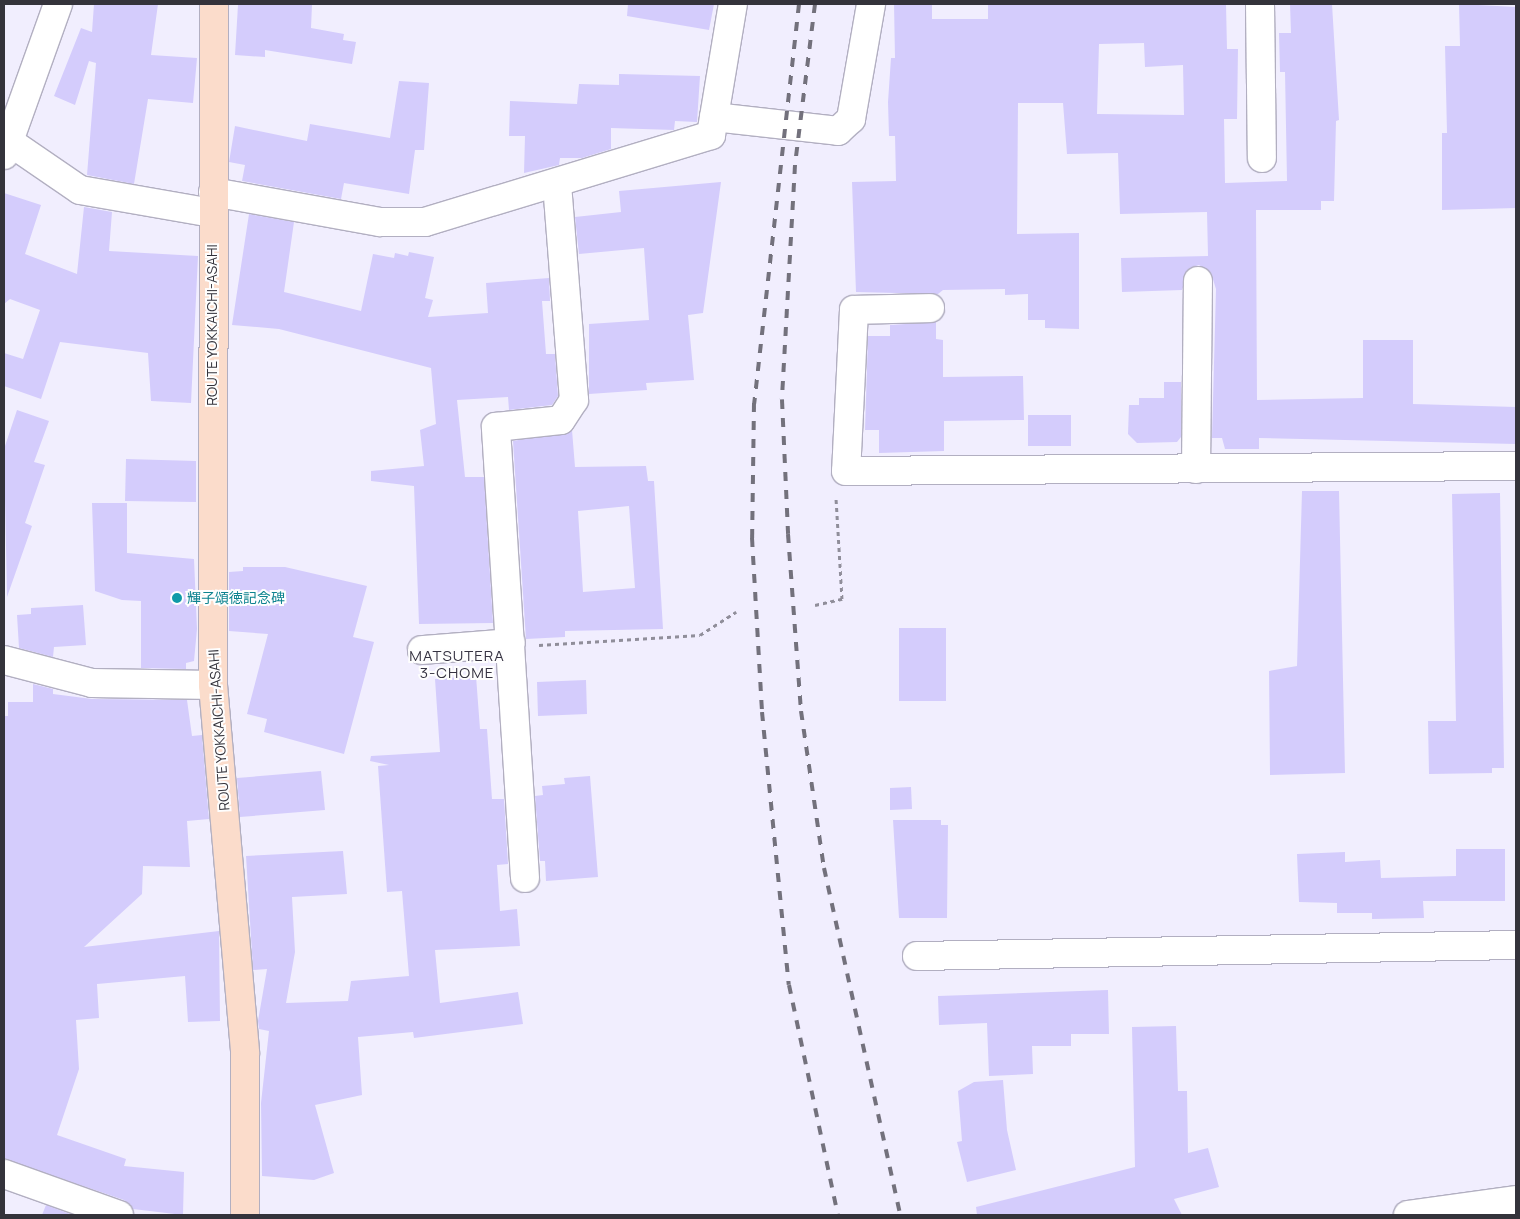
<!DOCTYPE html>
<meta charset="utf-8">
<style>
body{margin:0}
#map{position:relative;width:1520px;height:1219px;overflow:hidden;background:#f1eefe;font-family:Manrope,"Noto Sans JP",sans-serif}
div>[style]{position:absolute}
.building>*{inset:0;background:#d4ccfc}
.path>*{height:3px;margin-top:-1.5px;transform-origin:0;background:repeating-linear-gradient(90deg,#908e9a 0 4px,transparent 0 8px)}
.roads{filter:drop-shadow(1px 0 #b2afc1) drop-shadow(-1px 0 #b2afc1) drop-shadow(0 1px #b2afc1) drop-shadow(0 -1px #b2afc1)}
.street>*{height:28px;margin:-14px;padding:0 14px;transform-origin:14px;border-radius:14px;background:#fff}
.primary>*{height:28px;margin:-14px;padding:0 14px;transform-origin:14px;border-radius:14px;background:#fbdccb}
.rail>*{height:4px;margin-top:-2px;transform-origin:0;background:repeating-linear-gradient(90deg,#73717c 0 9px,transparent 0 18px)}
.dots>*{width:14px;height:14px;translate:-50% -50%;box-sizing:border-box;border:2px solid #fefefe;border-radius:50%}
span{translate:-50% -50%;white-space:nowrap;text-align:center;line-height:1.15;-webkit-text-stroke:4px #fefefe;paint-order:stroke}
.street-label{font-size:14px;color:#34333b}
.culture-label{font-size:14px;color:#0d838f}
.left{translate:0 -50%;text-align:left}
.neighbourhood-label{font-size:15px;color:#353241;letter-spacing:1px}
.frame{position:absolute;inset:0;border:5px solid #34333b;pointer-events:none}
</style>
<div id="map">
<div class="building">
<i style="clip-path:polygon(94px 4px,158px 4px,151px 55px,197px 58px,193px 103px,148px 99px,134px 184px,87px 175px,96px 63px,89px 61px,75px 105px,54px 96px,81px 28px,92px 32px)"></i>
<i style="clip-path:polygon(628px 4px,714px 4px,709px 30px,627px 16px)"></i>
<i style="clip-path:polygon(evenodd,894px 4px,932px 4px,932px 19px,988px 19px,988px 4px,1226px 4px,1227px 49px,1238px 49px,1237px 119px,1224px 119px,1225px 183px,1287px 181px,1285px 72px,1280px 72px,1279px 33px,1291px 33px,1290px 4px,1332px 4px,1339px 120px,1336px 121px,1334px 201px,1321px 201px,1321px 210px,1256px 210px,1257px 400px,1363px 398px,1363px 340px,1413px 340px,1413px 404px,1516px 407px,1516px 444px,1259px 438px,1259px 449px,1225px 449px,1222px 438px,1212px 438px,1216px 289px,1211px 273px,1199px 265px,1190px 268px,1182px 290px,1122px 292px,1121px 258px,1208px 256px,1207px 212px,1120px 214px,1118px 153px,1067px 154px,1063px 103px,1018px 103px,1017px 234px,1079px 233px,1079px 329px,1045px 328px,1045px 320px,1028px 320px,1028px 294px,1005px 295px,1005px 289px,943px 290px,938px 294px,856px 292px,852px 182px,896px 181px,895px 136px,889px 136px,888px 102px,891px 58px,895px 58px,894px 4px,1144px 43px,1145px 67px,1183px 65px,1184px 115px,1097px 114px,1099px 44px,1144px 43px)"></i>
<i style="clip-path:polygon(1459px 4px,1516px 7px,1516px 208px,1442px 210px,1442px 133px,1447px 133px,1445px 46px,1460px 46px)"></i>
<i style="clip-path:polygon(238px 5px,312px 5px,311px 28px,344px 34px,343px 40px,356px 42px,352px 64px,265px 50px,265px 57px,235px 55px)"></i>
<i style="clip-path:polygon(619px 74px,700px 76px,697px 122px,675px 121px,674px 130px,611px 128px,611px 149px,582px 158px,560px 158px,559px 165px,524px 173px,525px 136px,509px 136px,510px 101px,577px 104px,579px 84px,619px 85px)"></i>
<i style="clip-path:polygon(399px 81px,429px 83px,424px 150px,415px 150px,409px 194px,344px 183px,341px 199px,242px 181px,245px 165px,229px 162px,235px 126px,307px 141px,310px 124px,390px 138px)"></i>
<i style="clip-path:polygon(721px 182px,703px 313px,688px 315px,694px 380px,646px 383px,647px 390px,589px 394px,589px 324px,649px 320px,644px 248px,579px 254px,575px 217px,621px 212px,619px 191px)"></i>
<i style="clip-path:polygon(4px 193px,41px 205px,25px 254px,77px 274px,84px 207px,112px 212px,109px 251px,198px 256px,191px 403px,151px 401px,148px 353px,60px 342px,41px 399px,4px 386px,4px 353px,23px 359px,40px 310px,10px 299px,4px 304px)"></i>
<i style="clip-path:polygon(249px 214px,294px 222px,284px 292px,361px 311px,373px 254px,394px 258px,395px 253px,408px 256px,409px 252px,434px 257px,425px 298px,433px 300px,428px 317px,488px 313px,486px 283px,549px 278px,550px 301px,542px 301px,546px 354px,555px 354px,558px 396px,552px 405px,509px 410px,508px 397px,457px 400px,465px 477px,484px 477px,493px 623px,419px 624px,414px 486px,371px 481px,371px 471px,424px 466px,420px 430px,436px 424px,431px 368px,279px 329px,232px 325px)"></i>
<i style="clip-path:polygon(936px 322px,936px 339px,943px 340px,943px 377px,1023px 376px,1024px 420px,944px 421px,944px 451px,879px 453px,879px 430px,865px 430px,868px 336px,890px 336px,890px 325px)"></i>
<i style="clip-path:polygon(1164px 382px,1181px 382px,1181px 437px,1177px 442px,1137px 443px,1128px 434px,1129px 405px,1139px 405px,1139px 398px,1164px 398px)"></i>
<i style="clip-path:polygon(17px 410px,49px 421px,34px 462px,45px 465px,25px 523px,32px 526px,7px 597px,4px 449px)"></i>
<i style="clip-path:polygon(1028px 415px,1071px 415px,1071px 446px,1028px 446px)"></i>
<i style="clip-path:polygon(evenodd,572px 430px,575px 467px,646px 466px,648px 481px,654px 481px,663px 629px,565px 631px,565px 637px,526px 639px,513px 441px,572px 430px,629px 506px,635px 588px,583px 592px,578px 511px,629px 506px)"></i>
<i style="clip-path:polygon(126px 459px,196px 461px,196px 502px,125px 501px)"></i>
<i style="clip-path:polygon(1302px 491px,1339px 491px,1345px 773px,1270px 775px,1269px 671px,1297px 666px)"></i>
<i style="clip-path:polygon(1500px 493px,1504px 768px,1492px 768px,1492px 773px,1429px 774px,1428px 721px,1456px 721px,1452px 494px)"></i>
<i style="clip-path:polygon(92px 503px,127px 503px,127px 553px,194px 559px,197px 629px,194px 661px,186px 663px,186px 669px,141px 668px,141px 601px,122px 600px,95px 591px)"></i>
<i style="clip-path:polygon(243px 567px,285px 567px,367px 586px,353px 637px,374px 642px,344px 754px,264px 732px,267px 719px,247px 714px,268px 634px,229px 631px,229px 572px,243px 571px)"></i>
<i style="clip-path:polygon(83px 605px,86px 645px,54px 647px,53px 657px,19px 648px,17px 615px,31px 614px,31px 608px)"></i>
<i style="clip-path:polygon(899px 628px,946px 628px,946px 701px,899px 701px)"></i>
<i style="clip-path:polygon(476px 676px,480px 729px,487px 729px,492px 799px,504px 799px,508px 864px,497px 865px,500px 911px,517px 909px,520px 946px,435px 950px,440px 1003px,518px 992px,523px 1024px,414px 1038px,413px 1032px,358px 1037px,362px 1095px,315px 1105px,334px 1173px,314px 1180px,262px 1176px,261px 1103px,269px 1031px,259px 1029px,258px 1021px,267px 969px,253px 970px,246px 856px,343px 851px,347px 894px,292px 897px,295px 952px,286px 1003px,348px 1001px,351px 981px,409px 976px,402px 891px,387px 892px,378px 766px,389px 765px,370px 761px,371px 756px,440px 752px,435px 679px)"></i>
<i style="clip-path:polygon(586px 680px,587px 714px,538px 716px,537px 682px)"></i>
<i style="clip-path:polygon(33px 684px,53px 689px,53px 694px,92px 699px,187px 700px,192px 736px,202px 735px,209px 819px,187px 821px,190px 867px,143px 866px,142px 894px,84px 947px,219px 931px,220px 1021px,188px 1022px,185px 976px,97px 984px,99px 1018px,76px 1020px,79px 1069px,57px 1135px,126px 1159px,124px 1166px,184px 1172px,183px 1215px,133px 1209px,124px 1200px,4px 1159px,4px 716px,8px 716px,8px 702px,33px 702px)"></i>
<i style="clip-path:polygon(321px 771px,325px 810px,240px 817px,237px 778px)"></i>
<i style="clip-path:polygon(590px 776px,598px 877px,546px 881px,545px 861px,540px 861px,535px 796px,543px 795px,542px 786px,565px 784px,564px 778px)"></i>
<i style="clip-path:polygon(911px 787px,912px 809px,890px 810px,890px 788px)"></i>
<i style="clip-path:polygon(893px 820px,941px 820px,941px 825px,948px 825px,947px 918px,899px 918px)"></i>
<i style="clip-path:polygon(1456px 849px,1505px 849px,1505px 901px,1423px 901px,1424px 918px,1372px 919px,1372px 913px,1337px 913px,1337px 903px,1299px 902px,1297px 854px,1345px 852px,1345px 862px,1380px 860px,1381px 878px,1456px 876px)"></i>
<i style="clip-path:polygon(1108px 990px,1109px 1034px,1071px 1034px,1071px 1046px,1032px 1046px,1033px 1074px,989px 1076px,987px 1023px,939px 1025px,938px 996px)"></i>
<i style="clip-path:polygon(1176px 1026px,1178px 1091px,1187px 1091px,1188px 1153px,1208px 1148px,1219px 1187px,1174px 1199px,1182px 1215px,977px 1215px,976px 1207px,1135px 1167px,1132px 1027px)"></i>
<i style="clip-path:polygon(1003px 1080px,1007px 1130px,1016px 1170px,967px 1182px,957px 1142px,962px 1141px,958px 1091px,974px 1082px)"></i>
<i style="clip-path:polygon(46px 1205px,73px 1215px,42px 1215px)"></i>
</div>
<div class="path">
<i style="left:815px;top:605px;width:28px;rotate:-13deg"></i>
<i style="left:842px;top:599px;width:102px;rotate:-93.4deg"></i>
<i style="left:539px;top:645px;width:161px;rotate:-3.6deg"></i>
<i style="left:700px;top:635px;width:43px;rotate:-32.6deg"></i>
</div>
<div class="roads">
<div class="street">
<i style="left:1260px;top:4px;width:154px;rotate:89.3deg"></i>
<i style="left:714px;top:117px;width:125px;rotate:6.4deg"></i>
<i style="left:838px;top:131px;width:18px;rotate:-43deg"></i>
<i style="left:851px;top:119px;width:117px;rotate:-80.1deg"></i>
<i style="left:4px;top:138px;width:92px;rotate:34.4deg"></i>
<i style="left:80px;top:190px;width:134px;rotate:9.9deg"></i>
<i style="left:4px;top:155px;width:160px;rotate:-70.3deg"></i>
<i style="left:213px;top:192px;width:170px;rotate:10.2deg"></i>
<i style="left:380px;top:222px;width:45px"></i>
<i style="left:425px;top:222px;width:299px;rotate:-16.9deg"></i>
<i style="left:711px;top:135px;width:133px;rotate:-80.5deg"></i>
<i style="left:930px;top:308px;width:76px;rotate:178.5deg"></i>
<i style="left:854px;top:310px;width:161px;rotate:92.8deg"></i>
<i style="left:846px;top:471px;width:670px;rotate:-0.43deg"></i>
<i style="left:1196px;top:469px;width:188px;rotate:-89.4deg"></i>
<i style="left:422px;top:650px;width:89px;rotate:-4.5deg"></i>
<i style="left:4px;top:660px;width:91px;rotate:14.6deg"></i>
<i style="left:92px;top:683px;width:121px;rotate:0.9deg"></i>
<i style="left:525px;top:878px;width:452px;rotate:-93.7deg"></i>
<i style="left:496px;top:427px;width:65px;rotate:-6.1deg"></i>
<i style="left:561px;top:420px;width:24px;rotate:-57deg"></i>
<i style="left:574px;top:400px;width:216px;rotate:-94.5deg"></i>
<i style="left:917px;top:956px;width:599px;rotate:-1.05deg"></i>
<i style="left:4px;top:1174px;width:122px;rotate:19.6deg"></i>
<i style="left:1408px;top:1215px;width:109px;rotate:-7.9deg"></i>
</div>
<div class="primary">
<i style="left:214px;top:4px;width:681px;rotate:90.08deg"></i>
<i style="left:213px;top:685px;width:370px;rotate:85deg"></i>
<i style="left:245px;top:1054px;width:161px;rotate:90deg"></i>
</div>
</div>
<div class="rail">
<i style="left:799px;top:4px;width:402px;rotate:96.4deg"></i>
<i style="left:754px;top:403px;width:135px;rotate:90.8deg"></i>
<i style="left:752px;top:538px;width:174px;rotate:86.7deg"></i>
<i style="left:762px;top:712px;width:274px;rotate:84.4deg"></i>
<i style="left:789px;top:985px;width:235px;rotate:78deg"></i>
<i style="left:815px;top:4px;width:162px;rotate:97.1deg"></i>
<i style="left:795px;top:165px;width:235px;rotate:93.2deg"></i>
<i style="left:782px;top:400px;width:134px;rotate:87.4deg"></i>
<i style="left:788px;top:534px;width:177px;rotate:85.8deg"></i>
<i style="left:801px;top:711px;width:159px;rotate:81.7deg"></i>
<i style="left:824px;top:868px;width:355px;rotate:77.6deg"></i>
</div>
<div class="dots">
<i style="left:177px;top:598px;background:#0f9aa8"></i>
</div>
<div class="street-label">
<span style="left:212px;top:325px;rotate:-90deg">ROUTE YOKKAICHI-ASAHI</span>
<span style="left:219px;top:730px;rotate:-94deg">ROUTE YOKKAICHI-ASAHI</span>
</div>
<div class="culture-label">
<span class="left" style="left:187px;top:598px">輝子頌徳記念碑</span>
</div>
<div class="neighbourhood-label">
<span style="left:457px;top:664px">MATSUTERA<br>3-CHOME</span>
</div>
<div class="frame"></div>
</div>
